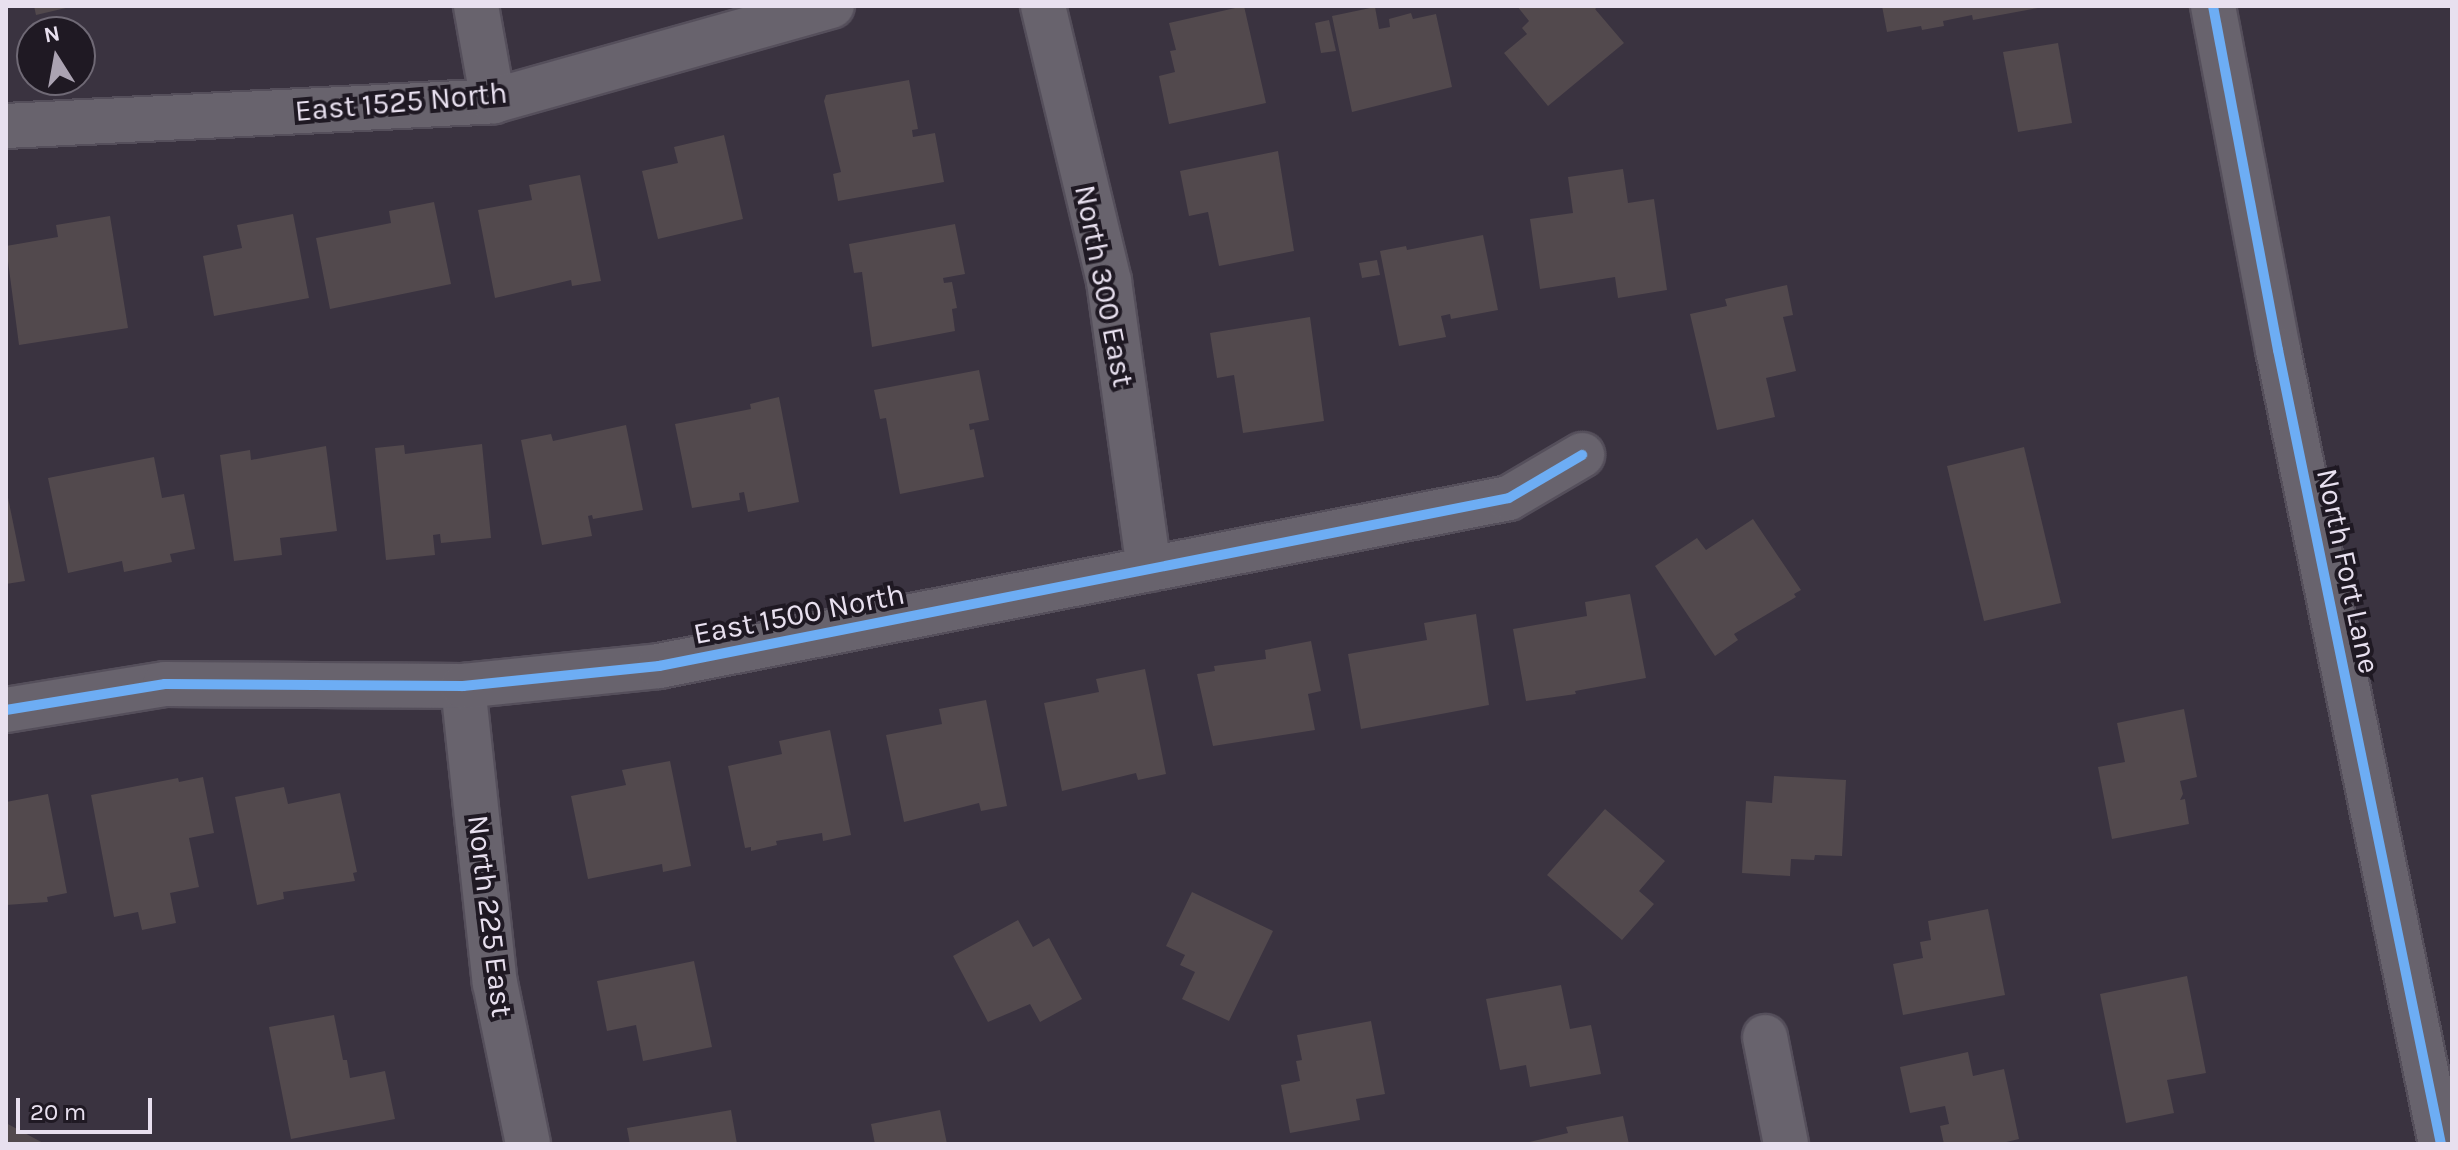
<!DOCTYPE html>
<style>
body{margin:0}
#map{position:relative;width:2458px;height:1150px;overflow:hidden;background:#3a3340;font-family:Karla,sans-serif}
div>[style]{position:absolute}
.building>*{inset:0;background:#52494d}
.roads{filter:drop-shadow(2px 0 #554f5b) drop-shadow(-2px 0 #554f5b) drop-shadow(0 2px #554f5b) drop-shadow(0 -2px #554f5b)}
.minor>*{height:44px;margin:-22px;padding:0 22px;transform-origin:22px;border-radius:22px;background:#68636d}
.cycleway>*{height:10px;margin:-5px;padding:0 5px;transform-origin:5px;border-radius:5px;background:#6dadf4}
span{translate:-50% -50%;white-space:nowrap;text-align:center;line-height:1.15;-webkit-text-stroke:8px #1f1923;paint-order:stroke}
.street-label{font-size:30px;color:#e8e0ef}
.frame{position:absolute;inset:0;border:8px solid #e8e0ef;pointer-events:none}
.north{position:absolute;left:16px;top:16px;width:80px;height:80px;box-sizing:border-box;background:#1f1923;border:2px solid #6f6975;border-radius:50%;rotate:349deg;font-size:22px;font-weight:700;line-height:32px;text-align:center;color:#e8e0ef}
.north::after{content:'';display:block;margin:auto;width:28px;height:36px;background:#aba3b2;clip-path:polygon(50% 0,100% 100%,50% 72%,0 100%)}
.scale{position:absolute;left:16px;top:1098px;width:136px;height:36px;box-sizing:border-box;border:4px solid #e8e0ef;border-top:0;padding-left:10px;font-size:24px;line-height:28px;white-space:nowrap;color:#e8e0ef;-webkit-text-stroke:6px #1f1923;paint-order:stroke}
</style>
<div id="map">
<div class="building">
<i style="clip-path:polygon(34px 6px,70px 6px,70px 7px,36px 15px)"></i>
<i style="clip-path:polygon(1244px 6px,1266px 103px,1169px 124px,1159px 76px,1175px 72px,1170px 51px,1176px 50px,1169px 23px)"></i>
<i style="clip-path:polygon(1517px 6px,1599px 6px,1595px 9px,1624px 43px,1548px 106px,1504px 53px,1527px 34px,1522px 28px,1529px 21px)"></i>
<i style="clip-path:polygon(1882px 6px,2038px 6px,2038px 8px,1973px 20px,1972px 15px,1943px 21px,1944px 26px,1922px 30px,1921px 26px,1887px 32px)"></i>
<i style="clip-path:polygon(1375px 7px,1379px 29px,1390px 27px,1389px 19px,1411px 13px,1413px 19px,1436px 14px,1452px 87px,1352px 112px,1332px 16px)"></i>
<i style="clip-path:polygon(1329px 20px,1336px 51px,1321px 53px,1315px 23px)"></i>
<i style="clip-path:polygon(2058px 43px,2072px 123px,2018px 132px,2003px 52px)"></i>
<i style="clip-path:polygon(909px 80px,918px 129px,912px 130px,913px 137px,935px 133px,944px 182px,838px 201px,833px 174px,841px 172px,824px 101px,826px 95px)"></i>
<i style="clip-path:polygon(724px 135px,743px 219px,658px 239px,642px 171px,678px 163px,674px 147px)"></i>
<i style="clip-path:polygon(1278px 151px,1294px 251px,1219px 266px,1208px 212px,1189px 216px,1180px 171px)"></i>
<i style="clip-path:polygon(1623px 169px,1628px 203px,1654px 199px,1667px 290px,1618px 298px,1615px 277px,1540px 289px,1530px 219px,1573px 213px,1568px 177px)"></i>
<i style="clip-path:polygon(580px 175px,601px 281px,572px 286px,571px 280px,495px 298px,478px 210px,532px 200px,529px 185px)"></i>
<i style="clip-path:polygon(434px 202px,451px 284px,330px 309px,316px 238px,391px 223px,389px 211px)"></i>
<i style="clip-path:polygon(293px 214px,309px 298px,214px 316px,203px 256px,242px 248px,237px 225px)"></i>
<i style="clip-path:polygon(110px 216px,128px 328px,19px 345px,6px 246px,58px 237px,56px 225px)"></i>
<i style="clip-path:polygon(955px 224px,965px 274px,943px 278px,944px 283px,952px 282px,957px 308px,952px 309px,955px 331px,872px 347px,862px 272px,854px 273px,849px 244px)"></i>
<i style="clip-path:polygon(1483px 235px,1498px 310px,1451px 319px,1450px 314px,1441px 316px,1446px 337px,1399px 346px,1380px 251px,1406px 246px,1407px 250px)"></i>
<i style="clip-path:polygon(1377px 260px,1380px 275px,1362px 278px,1359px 263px)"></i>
<i style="clip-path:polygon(1787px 285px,1793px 315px,1783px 317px,1796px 371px,1766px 378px,1775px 417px,1717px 430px,1690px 314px,1727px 306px,1725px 299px)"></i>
<i style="clip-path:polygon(1310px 317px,1324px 421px,1243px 433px,1234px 375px,1217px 378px,1210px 333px)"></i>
<i style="clip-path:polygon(979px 370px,989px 420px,969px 424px,970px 430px,974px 429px,984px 477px,900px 494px,886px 418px,880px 419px,874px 390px)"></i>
<i style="clip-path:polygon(779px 397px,799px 502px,748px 512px,744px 492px,739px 493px,740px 500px,692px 508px,675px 424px,751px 409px,750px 404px)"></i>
<i style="clip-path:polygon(626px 425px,643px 510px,593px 519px,592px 515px,588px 516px,592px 536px,542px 545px,521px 440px,551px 434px,553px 441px)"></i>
<i style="clip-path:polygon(482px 444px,491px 538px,441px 543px,440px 534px,433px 535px,435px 555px,386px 560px,375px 448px,404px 445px,405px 454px)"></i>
<i style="clip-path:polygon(326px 446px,337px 531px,280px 538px,282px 555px,234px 561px,220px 455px,250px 450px,251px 460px)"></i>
<i style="clip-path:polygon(2024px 447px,2061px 603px,1984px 621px,1947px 466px)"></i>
<i style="clip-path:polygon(154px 457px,162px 498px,184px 494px,195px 549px,170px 554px,172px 562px,124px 572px,122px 561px,68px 573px,48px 478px)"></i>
<i style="clip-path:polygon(6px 488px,25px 581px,6px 584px)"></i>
<i style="clip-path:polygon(1753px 519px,1801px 590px,1794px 594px,1796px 597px,1734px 634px,1738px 640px,1715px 656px,1655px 566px,1697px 538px,1706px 550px)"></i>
<i style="clip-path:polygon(1630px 594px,1646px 678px,1575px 691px,1576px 694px,1526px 701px,1513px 629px,1587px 616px,1585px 602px)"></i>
<i style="clip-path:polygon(1476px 614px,1489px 705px,1361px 729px,1348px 654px,1427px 640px,1424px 623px)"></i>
<i style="clip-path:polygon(1311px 641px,1321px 691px,1308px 694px,1315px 730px,1213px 746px,1197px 674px,1215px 671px,1214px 666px,1266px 659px,1265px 650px)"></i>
<i style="clip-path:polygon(1145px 669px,1166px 774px,1138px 780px,1136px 773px,1062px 791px,1044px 703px,1099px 692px,1096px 679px)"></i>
<i style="clip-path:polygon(986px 700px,1007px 806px,981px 811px,979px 803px,904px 822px,886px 735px,942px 724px,939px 709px)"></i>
<i style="clip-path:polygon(2184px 709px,2197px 777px,2180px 781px,2183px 794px,2180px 800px,2185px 799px,2189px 824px,2112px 839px,2098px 767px,2125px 762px,2117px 723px)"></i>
<i style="clip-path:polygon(830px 730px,851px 835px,823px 841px,822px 833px,776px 841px,777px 845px,751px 851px,751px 847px,745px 848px,728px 766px,782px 754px,779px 741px)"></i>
<i style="clip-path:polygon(670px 761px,691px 866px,663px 872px,662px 864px,588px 879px,571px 796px,626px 785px,622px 770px)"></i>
<i style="clip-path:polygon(1774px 776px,1846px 780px,1842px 856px,1815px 855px,1814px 860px,1791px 859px,1790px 876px,1742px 873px,1746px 801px,1772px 803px)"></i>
<i style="clip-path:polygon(203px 777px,214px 833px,189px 838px,199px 887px,170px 893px,176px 923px,142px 930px,138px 912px,114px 917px,91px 795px,178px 778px,179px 782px)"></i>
<i style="clip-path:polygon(284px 787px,288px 804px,340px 793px,357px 872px,353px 873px,355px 881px,283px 892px,284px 899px,257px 905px,235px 797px)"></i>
<i style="clip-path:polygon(48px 794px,67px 893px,47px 897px,48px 902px,6px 905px,6px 802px)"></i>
<i style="clip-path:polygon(1605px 809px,1665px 861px,1639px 891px,1654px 904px,1622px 940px,1547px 875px)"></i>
<i style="clip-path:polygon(1192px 892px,1273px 931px,1229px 1021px,1182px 999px,1195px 972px,1180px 965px,1185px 955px,1166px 946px)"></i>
<i style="clip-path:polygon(1988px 909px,2005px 995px,1903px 1015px,1893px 964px,1923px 958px,1920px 942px,1931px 940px,1928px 921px)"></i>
<i style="clip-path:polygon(1018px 920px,1033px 947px,1049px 938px,1082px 999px,1040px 1022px,1030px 1004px,988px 1022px,953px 956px)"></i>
<i style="clip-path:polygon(694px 961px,712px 1047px,643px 1061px,636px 1025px,607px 1031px,597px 981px)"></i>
<i style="clip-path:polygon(2187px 976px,2206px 1073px,2167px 1080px,2174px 1113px,2126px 1123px,2100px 994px)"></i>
<i style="clip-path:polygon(1561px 985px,1570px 1029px,1591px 1025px,1601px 1074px,1530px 1087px,1526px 1065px,1500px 1070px,1486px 999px)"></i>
<i style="clip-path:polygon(334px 1015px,343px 1060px,347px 1060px,350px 1078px,385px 1071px,395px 1119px,291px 1139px,269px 1027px)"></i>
<i style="clip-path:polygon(1371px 1021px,1385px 1094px,1356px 1099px,1360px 1120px,1290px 1133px,1281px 1085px,1300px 1081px,1296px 1061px,1302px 1060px,1297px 1035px)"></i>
<i style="clip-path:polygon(1968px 1052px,1973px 1076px,2004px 1069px,2019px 1139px,1998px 1144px,1944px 1144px,1940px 1126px,1949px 1124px,1945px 1106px,1910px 1113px,1900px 1067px)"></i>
<i style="clip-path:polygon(731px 1110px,737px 1144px,630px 1144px,627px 1128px)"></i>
<i style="clip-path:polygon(940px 1110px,947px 1144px,875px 1144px,871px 1124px)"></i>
<i style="clip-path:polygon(1623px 1116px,1629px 1144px,1521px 1144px,1568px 1133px,1566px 1127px)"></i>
<i style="clip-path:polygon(6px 1123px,45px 1144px,6px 1144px)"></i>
</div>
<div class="roads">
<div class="minor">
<i style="left:476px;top:6px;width:97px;rotate:79.9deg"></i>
<i style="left:1043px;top:6px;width:283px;rotate:76.5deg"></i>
<i style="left:1109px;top:281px;width:291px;rotate:82.1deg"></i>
<i style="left:2213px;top:6px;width:350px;rotate:79.3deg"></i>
<i style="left:2278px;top:350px;width:811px;rotate:78.4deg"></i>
<i style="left:6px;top:126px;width:488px;rotate:-2.9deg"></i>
<i style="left:493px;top:101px;width:352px;rotate:-15.7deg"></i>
<i style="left:463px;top:686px;width:299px;rotate:83.9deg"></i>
<i style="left:495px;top:983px;width:164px;rotate:78.4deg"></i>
<i style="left:6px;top:710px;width:161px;rotate:-9.3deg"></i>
<i style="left:165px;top:684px;width:298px;rotate:0.4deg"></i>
<i style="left:463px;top:686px;width:197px;rotate:-5.8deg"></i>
<i style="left:659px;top:666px;width:866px;rotate:-11.18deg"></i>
<i style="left:1509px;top:498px;width:85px;rotate:-30.5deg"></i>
<i style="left:1765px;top:1037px;width:109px;rotate:78.9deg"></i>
</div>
</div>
<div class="cycleway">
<i style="left:2213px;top:6px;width:350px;rotate:79.3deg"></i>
<i style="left:2278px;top:350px;width:811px;rotate:78.4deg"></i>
<i style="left:6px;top:710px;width:161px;rotate:-9.3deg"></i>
<i style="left:165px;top:684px;width:298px;rotate:0.4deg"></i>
<i style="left:463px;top:686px;width:197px;rotate:-5.8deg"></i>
<i style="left:659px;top:666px;width:866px;rotate:-11.18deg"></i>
<i style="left:1509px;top:498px;width:85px;rotate:-30.5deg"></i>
</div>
<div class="street-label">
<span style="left:401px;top:102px;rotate:-5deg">East 1525 North</span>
<span style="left:1104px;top:286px;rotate:79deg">North 300 East</span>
<span style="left:2348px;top:571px;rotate:78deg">North Fort Lane</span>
<span style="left:799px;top:614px;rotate:-11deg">East 1500 North</span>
<span style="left:490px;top:916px;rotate:83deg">North 225 East</span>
</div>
<div class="frame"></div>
<div class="north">N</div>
<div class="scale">20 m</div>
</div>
